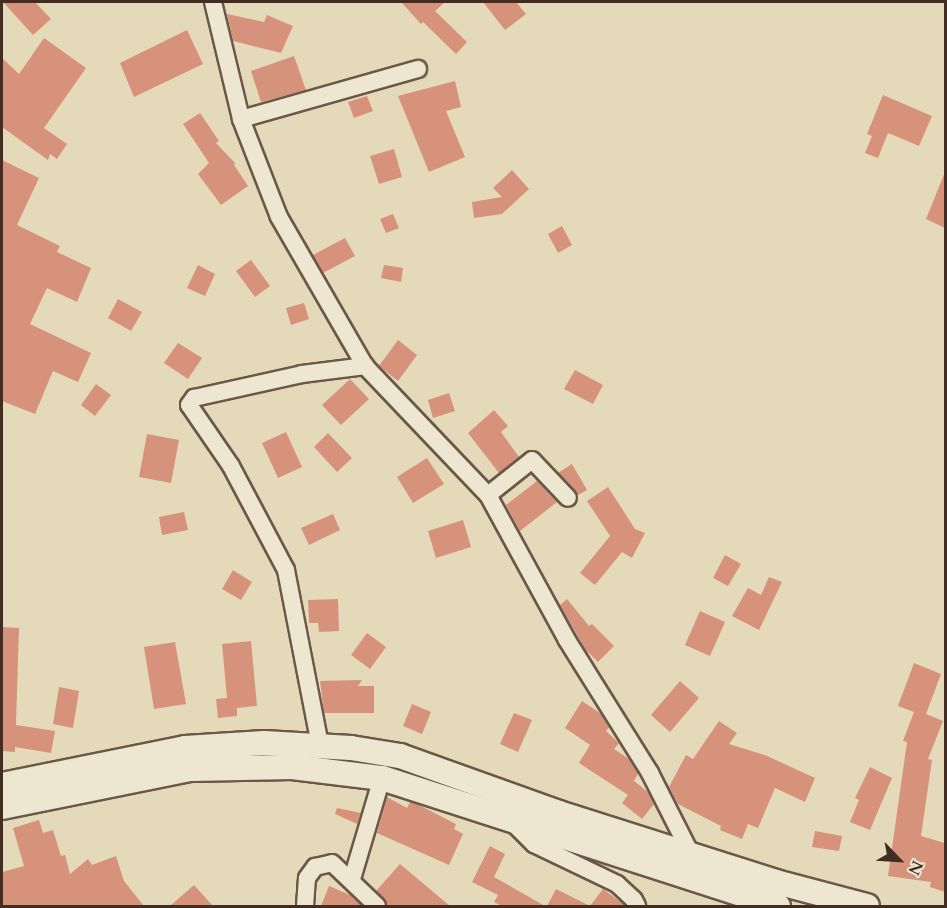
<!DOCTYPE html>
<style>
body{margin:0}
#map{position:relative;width:947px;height:908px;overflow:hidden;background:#e4dab9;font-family:Cardo,serif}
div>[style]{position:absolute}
.building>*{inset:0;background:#d7927b}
.roads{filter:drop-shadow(2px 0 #6b5848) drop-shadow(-2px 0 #6b5848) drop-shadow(0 2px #6b5848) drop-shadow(0 -2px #6b5848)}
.street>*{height:16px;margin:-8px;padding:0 8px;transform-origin:8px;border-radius:8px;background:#ede7d2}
.secondary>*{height:24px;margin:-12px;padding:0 12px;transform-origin:12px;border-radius:12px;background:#ede7d2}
span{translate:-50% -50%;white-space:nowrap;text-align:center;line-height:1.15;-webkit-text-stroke:6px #ede7d2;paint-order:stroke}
.frame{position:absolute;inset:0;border:3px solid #432d23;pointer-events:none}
.north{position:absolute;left:869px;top:830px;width:60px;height:60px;-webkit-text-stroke:4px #ede7d2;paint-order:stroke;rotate:115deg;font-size:16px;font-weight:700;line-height:24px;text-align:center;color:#432d23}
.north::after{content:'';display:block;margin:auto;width:21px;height:27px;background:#432d23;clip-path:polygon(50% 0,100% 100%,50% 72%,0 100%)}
</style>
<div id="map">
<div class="building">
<i style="clip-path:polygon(3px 2px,35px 2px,51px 19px,33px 35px)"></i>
<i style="clip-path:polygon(401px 2px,445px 2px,435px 11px,467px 42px,456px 54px,423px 22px,421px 24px)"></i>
<i style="clip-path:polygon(483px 2px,516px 2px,526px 14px,505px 30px)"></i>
<i style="clip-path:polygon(227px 14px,264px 22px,267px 15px,293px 26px,281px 53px,233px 41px)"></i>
<i style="clip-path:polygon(187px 30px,203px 64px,134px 97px,120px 63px)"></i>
<i style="clip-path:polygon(44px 38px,86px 68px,44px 128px,67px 144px,57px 159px,50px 154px,48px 160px,2px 127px,2px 58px,19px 74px)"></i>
<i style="clip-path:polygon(294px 56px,306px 90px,261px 102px,251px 71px)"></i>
<i style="clip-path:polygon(455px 81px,461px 107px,446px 111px,465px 157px,429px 172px,398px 96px)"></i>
<i style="clip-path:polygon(883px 95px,932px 116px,919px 146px,888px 133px,878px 158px,865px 153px,872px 136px,867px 134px)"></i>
<i style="clip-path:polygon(367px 96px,373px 111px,354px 118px,348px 102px)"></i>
<i style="clip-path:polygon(200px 113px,219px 141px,216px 143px,235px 163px,234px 165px,248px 186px,221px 205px,198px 174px,209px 163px,183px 124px)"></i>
<i style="clip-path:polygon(394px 149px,402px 177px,379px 184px,370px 156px)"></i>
<i style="clip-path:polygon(2px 160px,39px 178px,17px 225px,60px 246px,57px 252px,91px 268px,77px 302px,47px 288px,30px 324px,91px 353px,78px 382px,53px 371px,35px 414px,2px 401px)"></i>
<i style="clip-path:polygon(512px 170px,529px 189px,502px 214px,474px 218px,472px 202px,502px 197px,493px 188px)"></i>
<i style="clip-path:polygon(945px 172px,945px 228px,926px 219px)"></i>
<i style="clip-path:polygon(393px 214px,399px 228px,386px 233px,380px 219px)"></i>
<i style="clip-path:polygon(562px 226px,572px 245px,558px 253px,548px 234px)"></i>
<i style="clip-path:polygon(345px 238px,355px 256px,323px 273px,313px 255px)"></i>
<i style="clip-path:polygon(251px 260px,270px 286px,255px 297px,236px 271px)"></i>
<i style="clip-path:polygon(198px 265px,215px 274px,205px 296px,187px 288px)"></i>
<i style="clip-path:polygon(384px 265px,403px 268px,401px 282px,381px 278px)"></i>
<i style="clip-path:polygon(118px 299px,142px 312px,131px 331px,108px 318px)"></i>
<i style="clip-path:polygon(304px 303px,309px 319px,291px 325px,286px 308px)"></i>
<i style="clip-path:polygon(398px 340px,417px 355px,398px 381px,379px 366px)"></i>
<i style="clip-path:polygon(178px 343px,202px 358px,188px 379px,164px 363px)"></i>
<i style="clip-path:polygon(575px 370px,603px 385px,593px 404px,564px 389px)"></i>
<i style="clip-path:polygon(350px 379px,369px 399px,341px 425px,322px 405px)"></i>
<i style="clip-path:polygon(96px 384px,111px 395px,95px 416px,81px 405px)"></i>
<i style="clip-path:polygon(449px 393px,455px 411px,433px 418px,428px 400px)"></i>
<i style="clip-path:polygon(494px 410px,508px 426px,501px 432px,519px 457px,499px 473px,468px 433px)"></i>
<i style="clip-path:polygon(286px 432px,302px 467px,278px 478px,262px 443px)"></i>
<i style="clip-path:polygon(328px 433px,352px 458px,337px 472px,314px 447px)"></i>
<i style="clip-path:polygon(147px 434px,179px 440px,171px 483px,139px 477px)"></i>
<i style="clip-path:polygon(427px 458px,444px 484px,413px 503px,397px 477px)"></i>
<i style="clip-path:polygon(572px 464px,587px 490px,578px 495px,558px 473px)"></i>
<i style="clip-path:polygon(537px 481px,557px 502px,520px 531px,506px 505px)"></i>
<i style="clip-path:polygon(608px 487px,635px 529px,645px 533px,632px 558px,622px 552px,595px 585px,580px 573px,610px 536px,587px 501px)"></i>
<i style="clip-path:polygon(184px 512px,188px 530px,162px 535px,159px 517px)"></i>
<i style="clip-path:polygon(333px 514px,340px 530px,309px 545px,301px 528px)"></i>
<i style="clip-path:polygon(463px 520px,471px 547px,436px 558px,428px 531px)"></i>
<i style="clip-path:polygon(725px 555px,741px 564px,728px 586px,713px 578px)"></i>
<i style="clip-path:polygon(233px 570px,252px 582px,241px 600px,222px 589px)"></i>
<i style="clip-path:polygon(769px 577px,782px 582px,759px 630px,732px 616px,748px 588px,761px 595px)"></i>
<i style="clip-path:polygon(338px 599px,339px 631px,319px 632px,318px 623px,309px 623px,308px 600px)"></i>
<i style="clip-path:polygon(567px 599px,589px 626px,592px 624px,614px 646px,598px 662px,585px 649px,560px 605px)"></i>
<i style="clip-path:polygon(700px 611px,725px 622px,710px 656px,685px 645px)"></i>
<i style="clip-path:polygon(2px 627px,19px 628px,16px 725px,55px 731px,51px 753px,15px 747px,15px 752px,2px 751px)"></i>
<i style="clip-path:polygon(367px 633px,386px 647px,370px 669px,351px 655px)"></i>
<i style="clip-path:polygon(251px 641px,257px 706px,237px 708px,237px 716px,218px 718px,216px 699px,227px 698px,222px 644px)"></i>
<i style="clip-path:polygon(175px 642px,186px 704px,154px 709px,144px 647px)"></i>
<i style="clip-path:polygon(914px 663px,941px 674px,926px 714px,943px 721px,928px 759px,932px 760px,921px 836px,945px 843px,945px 892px,930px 887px,931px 882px,888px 876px,907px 742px,903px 741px,914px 712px,898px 706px)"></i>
<i style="clip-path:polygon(362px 680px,358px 686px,374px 686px,374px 713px,324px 713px,320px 681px)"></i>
<i style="clip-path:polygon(680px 681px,699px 698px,670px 732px,651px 715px)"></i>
<i style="clip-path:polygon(59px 687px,79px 691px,73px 728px,53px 724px)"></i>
<i style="clip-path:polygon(582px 701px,600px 713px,609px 727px,606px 731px,619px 743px,614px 749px,629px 759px,638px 774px,634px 781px,648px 792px,654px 804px,642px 819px,622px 803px,628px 795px,579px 763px,590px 745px,565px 728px)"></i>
<i style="clip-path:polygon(412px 704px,431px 712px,422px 734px,403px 726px)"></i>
<i style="clip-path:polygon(514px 713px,532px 720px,518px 752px,500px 744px)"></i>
<i style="clip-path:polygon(719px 721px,737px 733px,729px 744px,765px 755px,815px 778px,805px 802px,775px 788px,758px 828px,748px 824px,742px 839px,720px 830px,721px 826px,678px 804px,669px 787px,686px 755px,693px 759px)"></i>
<i style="clip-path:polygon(870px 767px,892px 778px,870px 830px,850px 822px,859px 800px,855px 798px)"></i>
<i style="clip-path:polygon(387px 797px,407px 808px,410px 802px,417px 804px,456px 824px,454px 829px,463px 834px,449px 865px,377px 833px)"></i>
<i style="clip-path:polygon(337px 808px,361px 813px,357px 824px,335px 814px)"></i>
<i style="clip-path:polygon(39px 820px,43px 833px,53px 830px,61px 856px,65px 855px,70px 874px,88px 859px,92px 865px,116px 856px,124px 881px,144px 906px,2px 906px,2px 872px,24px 866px,13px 828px)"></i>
<i style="clip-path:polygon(815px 831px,842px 836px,839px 851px,812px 847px)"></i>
<i style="clip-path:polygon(490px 846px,505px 854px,494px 877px,545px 906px,502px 906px,494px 902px,498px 895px,472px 882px)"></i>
<i style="clip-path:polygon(400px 864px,450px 906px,387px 906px,385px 899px,376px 891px)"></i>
<i style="clip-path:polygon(194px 885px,213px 906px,170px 906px)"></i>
<i style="clip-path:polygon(329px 886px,350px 895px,362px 906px,321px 906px)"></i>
<i style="clip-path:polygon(556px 889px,590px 906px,603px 889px,626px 906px,547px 906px)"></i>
</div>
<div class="roads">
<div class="street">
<i style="left:213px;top:2px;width:120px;rotate:76.5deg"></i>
<i style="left:241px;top:119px;width:105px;rotate:68.8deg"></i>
<i style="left:279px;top:217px;width:172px;rotate:60deg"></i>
<i style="left:365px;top:366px;width:178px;rotate:46.4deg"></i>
<i style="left:488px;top:495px;width:165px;rotate:61.4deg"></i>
<i style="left:567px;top:640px;width:157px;rotate:58deg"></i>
<i style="left:650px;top:773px;width:93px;rotate:63.2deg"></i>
<i style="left:241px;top:119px;width:184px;rotate:-15.8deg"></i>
<i style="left:488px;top:495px;width:56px;rotate:-38.5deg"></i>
<i style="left:532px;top:460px;width:52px;rotate:46.5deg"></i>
<i style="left:320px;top:745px;width:178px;rotate:-101deg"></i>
<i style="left:286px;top:570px;width:118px;rotate:-117.9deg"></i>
<i style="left:231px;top:466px;width:74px;rotate:-124.5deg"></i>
<i style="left:189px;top:405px;width:9px;rotate:-54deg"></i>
<i style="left:194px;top:398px;width:111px;rotate:-12.5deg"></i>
<i style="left:302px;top:374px;width:64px;rotate:-7.2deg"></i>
<i style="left:511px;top:821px;width:33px;rotate:45deg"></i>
<i style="left:534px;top:844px;width:92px;rotate:25.7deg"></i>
<i style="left:617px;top:884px;width:23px;rotate:43deg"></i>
<i style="left:634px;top:900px;width:7px;rotate:63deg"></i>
<i style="left:352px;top:879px;width:105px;rotate:-73.5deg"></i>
<i style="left:305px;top:906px;width:28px;rotate:-86deg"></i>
<i style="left:307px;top:878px;width:14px;rotate:-54deg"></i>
<i style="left:315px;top:867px;width:17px;rotate:-13deg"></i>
<i style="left:332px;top:863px;width:62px;rotate:43.7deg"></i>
</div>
<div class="secondary">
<i style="left:2px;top:785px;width:187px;rotate:-11.4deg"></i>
<i style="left:185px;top:748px;width:79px;rotate:-3.6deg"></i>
<i style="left:264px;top:743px;width:87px;rotate:3.3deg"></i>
<i style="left:351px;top:748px;width:50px;rotate:9.3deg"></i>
<i style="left:400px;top:756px;width:169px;rotate:19.7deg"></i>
<i style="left:559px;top:813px;width:228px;rotate:17.6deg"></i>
<i style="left:776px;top:882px;width:94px;rotate:14.8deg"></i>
<i style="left:2px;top:807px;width:193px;rotate:-11.4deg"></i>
<i style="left:191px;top:769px;width:101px;rotate:-1.1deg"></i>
<i style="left:292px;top:767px;width:91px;rotate:7deg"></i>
<i style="left:382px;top:778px;width:416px;rotate:17.9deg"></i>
</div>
</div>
<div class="frame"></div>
<div class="north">N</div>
</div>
